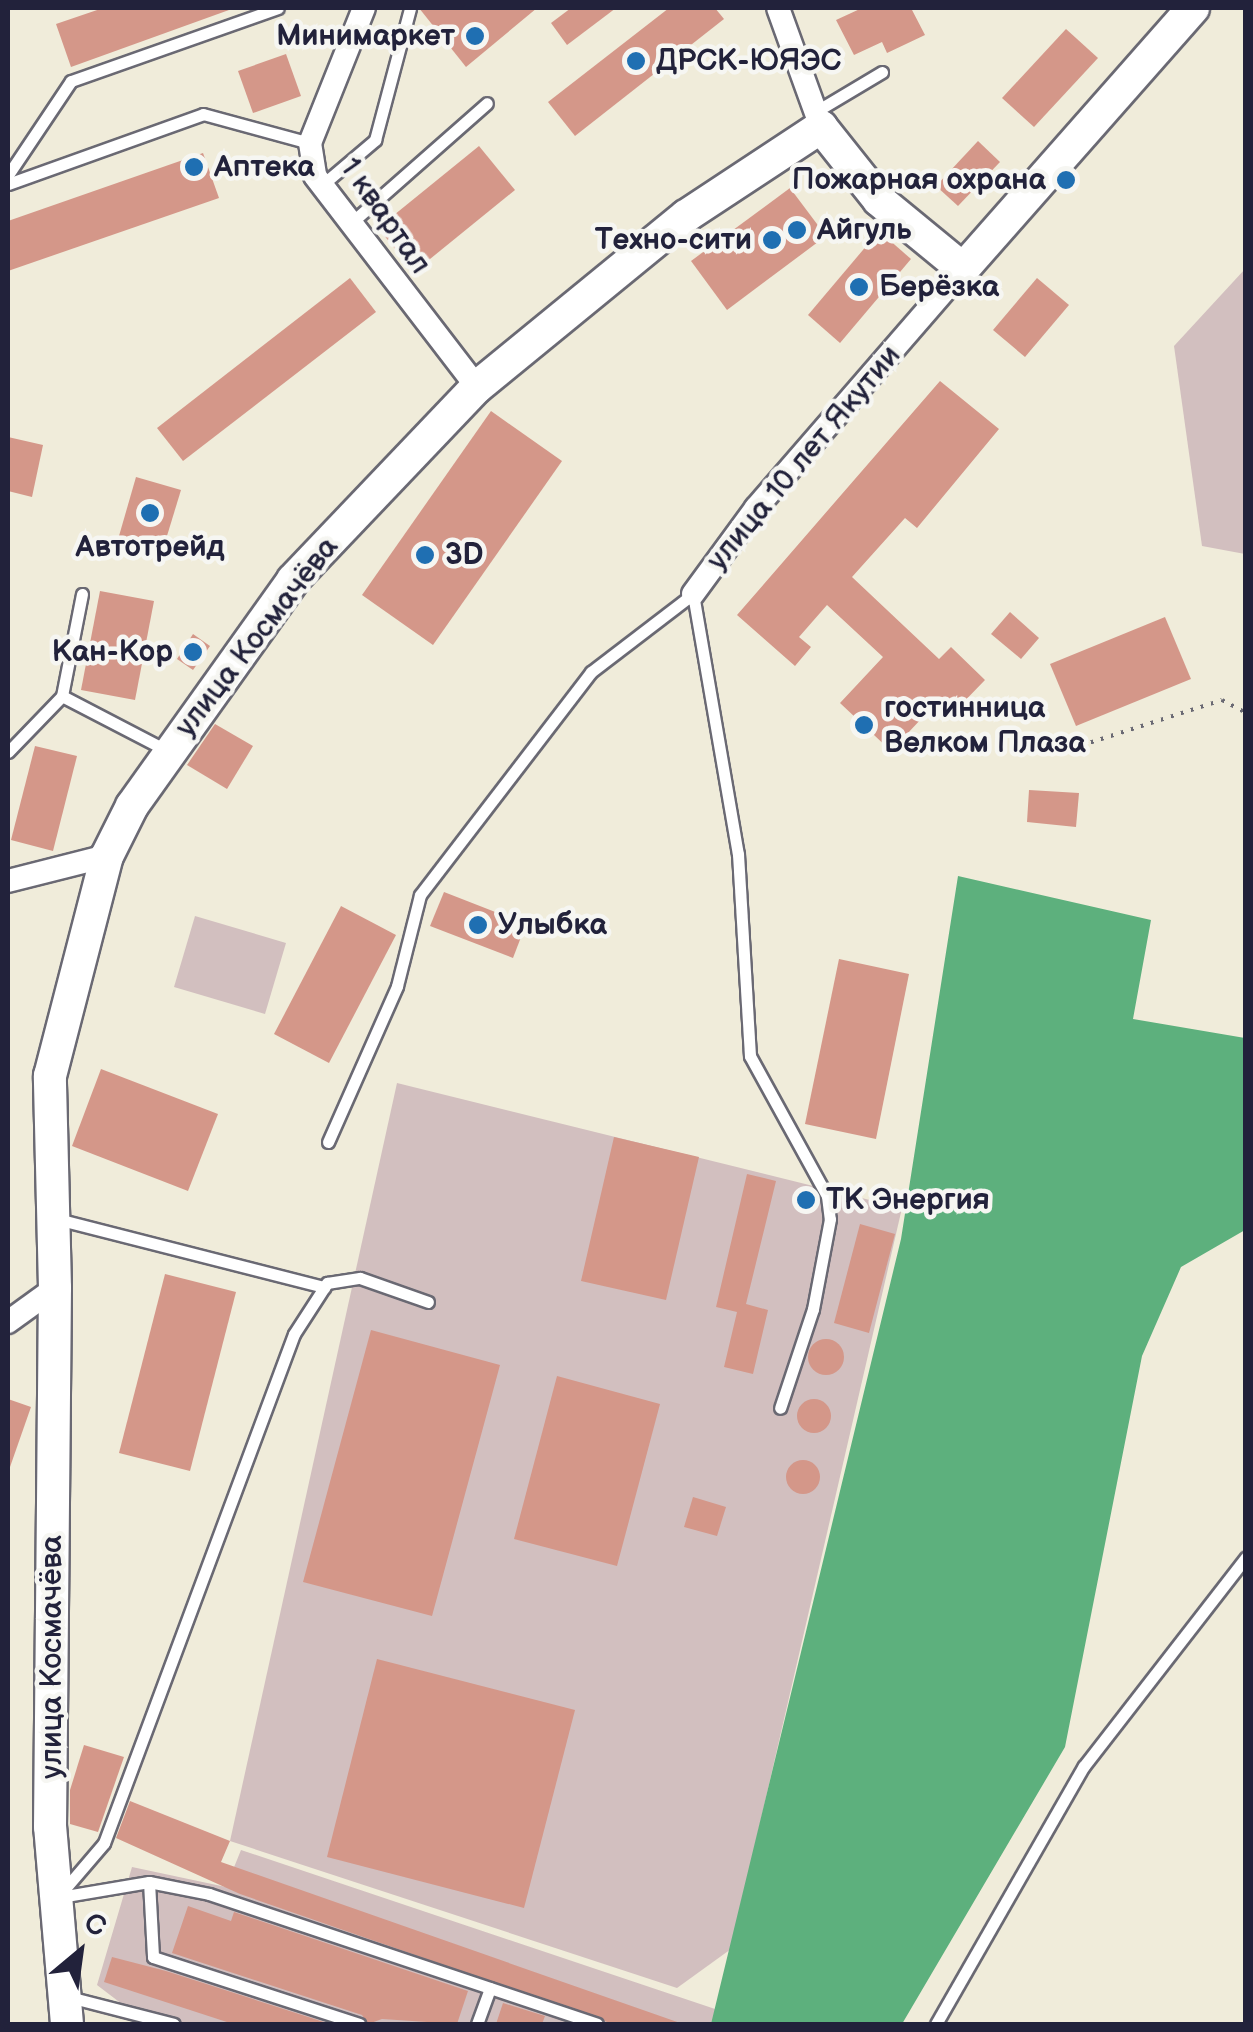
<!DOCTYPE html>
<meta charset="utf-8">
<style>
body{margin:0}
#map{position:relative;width:1253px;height:2032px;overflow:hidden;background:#f0ecda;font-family:"Balsamiq Sans",sans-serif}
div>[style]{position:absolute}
.industrial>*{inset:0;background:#d2bfbf}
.forest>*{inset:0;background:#5db07d}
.building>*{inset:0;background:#d49789}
.round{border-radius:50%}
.path>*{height:4px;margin-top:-2px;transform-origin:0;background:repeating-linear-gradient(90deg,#6a6973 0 2.5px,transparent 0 10.5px)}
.roads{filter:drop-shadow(2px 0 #6a6973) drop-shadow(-2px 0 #6a6973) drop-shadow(0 2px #6a6973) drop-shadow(0 -2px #6a6973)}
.lane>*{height:11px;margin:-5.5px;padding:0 5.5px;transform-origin:5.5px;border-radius:5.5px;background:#fff}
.street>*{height:22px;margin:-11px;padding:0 11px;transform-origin:11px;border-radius:11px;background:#fff}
.secondary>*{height:32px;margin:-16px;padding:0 16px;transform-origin:16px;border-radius:16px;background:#fff}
.dots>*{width:28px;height:28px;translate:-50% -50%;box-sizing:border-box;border:5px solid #f6f6f2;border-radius:50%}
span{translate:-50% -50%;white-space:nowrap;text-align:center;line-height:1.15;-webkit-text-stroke:9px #f6f6f2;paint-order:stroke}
.poi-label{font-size:30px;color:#22223b;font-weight:700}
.right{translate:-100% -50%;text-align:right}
.left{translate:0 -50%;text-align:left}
.street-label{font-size:30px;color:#22223b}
.frame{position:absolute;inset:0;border:10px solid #22223b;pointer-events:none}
.north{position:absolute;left:30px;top:1902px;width:100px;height:100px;-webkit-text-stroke:8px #f6f6f2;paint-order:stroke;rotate:29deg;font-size:28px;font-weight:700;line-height:40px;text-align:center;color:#22223b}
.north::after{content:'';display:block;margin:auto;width:35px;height:45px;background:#22223b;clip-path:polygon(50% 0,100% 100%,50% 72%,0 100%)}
</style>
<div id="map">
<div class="industrial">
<i style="clip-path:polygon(1245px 269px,1245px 554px,1202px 546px,1174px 346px)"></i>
<i style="clip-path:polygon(195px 916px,286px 943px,265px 1014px,174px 987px)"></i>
<i style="clip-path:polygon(397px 1083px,902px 1208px,731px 1949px,677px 1988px,230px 1841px)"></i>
<i style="clip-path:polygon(241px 1850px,724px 2012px,712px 2024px,134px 2024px,135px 2014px,97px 1985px,132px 1867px,226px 1887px)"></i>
</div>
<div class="forest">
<i style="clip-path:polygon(958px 876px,1151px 920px,1133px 1019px,1245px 1038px,1245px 1230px,1181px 1267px,1142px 1356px,1065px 1747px,902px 2024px,711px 2024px,901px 1239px)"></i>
</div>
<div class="building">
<i style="clip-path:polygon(103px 8px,229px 8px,229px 10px,71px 67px,56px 24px)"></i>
<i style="clip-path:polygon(419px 8px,537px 8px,466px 67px)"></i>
<i style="clip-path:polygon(571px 8px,616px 8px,567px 45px,551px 23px)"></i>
<i style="clip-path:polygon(669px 8px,715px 8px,724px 19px,575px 136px,548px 102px)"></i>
<i style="clip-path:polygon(862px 8px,911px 8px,925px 35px,887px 53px,882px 42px,854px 55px,836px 20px)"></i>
<i style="clip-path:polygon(1066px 29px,1098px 58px,1034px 127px,1002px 98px)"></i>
<i style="clip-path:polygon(286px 54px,301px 96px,253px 113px,238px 71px)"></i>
<i style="clip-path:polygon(978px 141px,1000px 162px,958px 206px,936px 186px)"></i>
<i style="clip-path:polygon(479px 146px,515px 190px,414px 272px,378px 228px)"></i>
<i style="clip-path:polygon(203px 153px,219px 198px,8px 271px,8px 221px)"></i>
<i style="clip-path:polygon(790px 188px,826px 236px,727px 310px,691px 261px)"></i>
<i style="clip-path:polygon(879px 231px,911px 259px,840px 343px,808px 315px)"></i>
<i style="clip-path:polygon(350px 278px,376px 312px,183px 461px,157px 428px)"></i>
<i style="clip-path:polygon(1037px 278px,1069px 305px,1025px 357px,993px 330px)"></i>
<i style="clip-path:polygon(940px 381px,999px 429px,917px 528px,905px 518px,852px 577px,939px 659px,951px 647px,985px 680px,952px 714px,938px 701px,891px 751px,840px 703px,883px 657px,827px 605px,799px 637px,811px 647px,795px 666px,737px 615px)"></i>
<i style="clip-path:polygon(491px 411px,562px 461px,433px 645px,362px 595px)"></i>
<i style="clip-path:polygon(8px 437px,43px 445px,32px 497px,8px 491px)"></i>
<i style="clip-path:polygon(136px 477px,181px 490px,163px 549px,119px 536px)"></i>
<i style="clip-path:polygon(100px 591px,154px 601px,135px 700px,81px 690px)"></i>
<i style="clip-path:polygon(1010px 612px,1039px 638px,1021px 659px,991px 634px)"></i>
<i style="clip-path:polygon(1165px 617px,1191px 679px,1076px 726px,1050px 664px)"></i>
<i style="clip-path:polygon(193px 634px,210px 646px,193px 670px,177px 659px)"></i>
<i style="clip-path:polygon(215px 724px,253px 746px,227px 789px,187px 765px)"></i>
<i style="clip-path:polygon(35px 746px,77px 756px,53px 851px,11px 840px)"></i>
<i style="clip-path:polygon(1029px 790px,1079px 793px,1076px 827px,1027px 822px)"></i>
<i style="clip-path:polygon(444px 892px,526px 924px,513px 958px,430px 926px)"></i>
<i style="clip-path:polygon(341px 906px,396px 935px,329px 1063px,274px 1034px)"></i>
<i style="clip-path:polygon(839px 959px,909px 974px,876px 1139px,805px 1124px)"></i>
<i style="clip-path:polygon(101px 1069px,218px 1114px,188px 1191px,72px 1146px)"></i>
<i style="clip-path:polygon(614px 1137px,699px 1157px,666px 1300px,581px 1281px)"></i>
<i style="clip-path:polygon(747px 1174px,776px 1181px,746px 1304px,768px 1310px,753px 1374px,724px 1367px,737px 1312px,716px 1307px)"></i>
<i style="clip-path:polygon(860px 1224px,895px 1234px,869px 1333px,834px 1323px)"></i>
<i style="clip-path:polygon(165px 1274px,236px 1292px,190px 1471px,119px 1453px)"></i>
<i style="clip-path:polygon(371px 1330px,500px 1365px,432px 1616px,303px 1582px)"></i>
<i class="round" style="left:808px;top:1339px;width:36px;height:36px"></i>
<i style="clip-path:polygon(557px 1376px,660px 1404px,617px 1566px,514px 1539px)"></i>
<i class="round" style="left:797px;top:1399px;width:34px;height:34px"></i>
<i style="clip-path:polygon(8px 1399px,31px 1407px,10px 1467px,8px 1466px)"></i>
<i class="round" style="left:786px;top:1460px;width:34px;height:34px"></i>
<i style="clip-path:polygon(693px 1497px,726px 1507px,717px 1536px,684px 1527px)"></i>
<i style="clip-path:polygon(377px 1659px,575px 1710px,524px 1908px,327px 1857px)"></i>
<i style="clip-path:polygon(84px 1745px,124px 1757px,98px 1832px,70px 1824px,70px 1790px)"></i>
<i style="clip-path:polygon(130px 1801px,230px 1841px,221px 1862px,683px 2024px,613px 2024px,240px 1894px,116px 1838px)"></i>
<i style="clip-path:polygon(188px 1906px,231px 1921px,234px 1912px,468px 1991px,457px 2024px,382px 2019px,368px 2024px,362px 2015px,172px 1953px)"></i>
<i style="clip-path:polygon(112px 1957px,166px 1971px,330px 2024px,233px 2024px,104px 1982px)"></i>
<i style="clip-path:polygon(503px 2003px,545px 2016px,542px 2024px,496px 2024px)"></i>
</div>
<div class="path">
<i style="left:1061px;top:752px;width:169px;rotate:-17.9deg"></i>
<i style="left:1222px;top:700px;width:27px;rotate:28deg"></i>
</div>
<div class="roads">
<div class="lane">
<i style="left:815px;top:112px;width:78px;rotate:-30.8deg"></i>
<i style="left:8px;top:175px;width:113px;rotate:-56.2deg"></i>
<i style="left:71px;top:81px;width:219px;rotate:-19.4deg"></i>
<i style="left:8px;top:184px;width:207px;rotate:-19.7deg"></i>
<i style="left:203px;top:114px;width:111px;rotate:15.2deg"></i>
<i style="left:322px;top:185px;width:70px;rotate:-40.3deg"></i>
<i style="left:375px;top:140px;width:137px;rotate:-75.1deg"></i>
<i style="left:351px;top:223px;width:181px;rotate:-41.4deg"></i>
<i style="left:82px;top:594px;width:104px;rotate:101.1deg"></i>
<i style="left:62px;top:696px;width:119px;rotate:27.4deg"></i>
<i style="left:8px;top:752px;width:78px;rotate:-46deg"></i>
<i style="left:328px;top:1142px;width:171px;rotate:-66.1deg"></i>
<i style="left:397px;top:986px;width:94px;rotate:-75.8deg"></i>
<i style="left:420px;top:895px;width:281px;rotate:-52.5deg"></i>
<i style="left:591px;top:672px;width:128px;rotate:-37.4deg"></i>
<i style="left:693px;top:594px;width:264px;rotate:80.2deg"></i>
<i style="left:738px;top:854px;width:202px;rotate:86.6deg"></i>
<i style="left:750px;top:1056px;width:160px;rotate:61.2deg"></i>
<i style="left:827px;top:1196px;width:23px;rotate:83deg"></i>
<i style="left:830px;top:1219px;width:92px;rotate:100.7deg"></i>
<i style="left:813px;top:1309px;width:104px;rotate:108.4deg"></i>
<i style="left:57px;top:1219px;width:276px;rotate:14.3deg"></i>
<i style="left:149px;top:1882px;width:75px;rotate:86.9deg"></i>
<i style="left:153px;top:1957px;width:217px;rotate:18deg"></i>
<i style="left:63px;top:1891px;width:63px;rotate:-49.5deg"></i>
<i style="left:104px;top:1843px;width:543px;rotate:-69.53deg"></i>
<i style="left:294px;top:1334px;width:61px;rotate:-57.1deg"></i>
<i style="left:327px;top:1283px;width:33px;rotate:-9deg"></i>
<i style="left:360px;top:1278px;width:72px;rotate:19.4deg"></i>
<i style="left:60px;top:1897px;width:90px;rotate:-9.6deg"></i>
<i style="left:149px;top:1882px;width:61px;rotate:11.3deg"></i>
<i style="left:209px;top:1894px;width:409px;rotate:18.5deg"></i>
<i style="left:69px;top:1997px;width:108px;rotate:14.4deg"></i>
<i style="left:477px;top:2024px;width:38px;rotate:-70deg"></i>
<i style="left:936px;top:2024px;width:297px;rotate:-60.2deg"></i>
<i style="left:1084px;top:1766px;width:264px;rotate:-52.2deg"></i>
</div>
<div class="street">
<i style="left:364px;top:8px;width:145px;rotate:111.8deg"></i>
<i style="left:310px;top:143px;width:33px;rotate:81deg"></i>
<i style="left:315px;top:176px;width:266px;rotate:52.5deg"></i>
<i style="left:778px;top:8px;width:127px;rotate:70.1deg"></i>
<i style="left:693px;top:594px;width:107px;rotate:-53.8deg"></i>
<i style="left:756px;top:508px;width:316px;rotate:-49.1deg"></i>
<i style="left:8px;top:881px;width:102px;rotate:-14.2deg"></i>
<i style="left:8px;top:1322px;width:58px;rotate:-35.9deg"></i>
</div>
<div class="secondary">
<i style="left:67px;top:2024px;width:198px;rotate:-94.9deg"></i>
<i style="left:50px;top:1827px;width:539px;rotate:-89.47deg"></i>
<i style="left:55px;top:1288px;width:212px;rotate:-91.4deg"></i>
<i style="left:50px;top:1076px;width:227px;rotate:-75.5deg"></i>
<i style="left:107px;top:856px;width:56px;rotate:-63.4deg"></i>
<i style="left:132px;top:806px;width:277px;rotate:-54.5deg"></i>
<i style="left:293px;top:580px;width:267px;rotate:-46.4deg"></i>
<i style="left:477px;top:387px;width:270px;rotate:-39.3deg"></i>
<i style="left:686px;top:216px;width:162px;rotate:-33.4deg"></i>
<i style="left:821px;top:127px;width:93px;rotate:51.5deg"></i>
<i style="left:879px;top:200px;width:109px;rotate:39.4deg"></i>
<i style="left:963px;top:269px;width:348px;rotate:-48.6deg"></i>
</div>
</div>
<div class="dots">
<i style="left:475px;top:36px;background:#1f6fb2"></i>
<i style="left:636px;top:61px;background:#1f6fb2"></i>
<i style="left:194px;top:167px;background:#1f6fb2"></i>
<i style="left:1066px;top:180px;background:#1f6fb2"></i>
<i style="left:797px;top:230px;background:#1f6fb2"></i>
<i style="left:772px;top:240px;background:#1f6fb2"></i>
<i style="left:859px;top:287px;background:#1f6fb2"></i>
<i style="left:150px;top:513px;background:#1f6fb2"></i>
<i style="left:425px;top:555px;background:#1f6fb2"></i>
<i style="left:193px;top:652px;background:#1f6fb2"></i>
<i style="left:864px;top:725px;background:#1f6fb2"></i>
<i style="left:478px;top:925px;background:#1f6fb2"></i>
<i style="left:806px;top:1200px;background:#1f6fb2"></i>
</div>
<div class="poi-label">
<span class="right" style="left:455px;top:36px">Минимаркет</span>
<span class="left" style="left:656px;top:61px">ДРСК-ЮЯЭС</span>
<span class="left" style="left:214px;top:167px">Аптека</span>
<span class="right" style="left:1046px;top:180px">Пожарная охрана</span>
<span class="left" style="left:817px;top:230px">Айгуль</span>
<span class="right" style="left:752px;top:240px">Техно-сити</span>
<span class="left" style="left:879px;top:287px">Берёзка</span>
<span style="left:150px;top:547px">Автотрейд</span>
<span class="left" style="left:445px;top:555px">3D</span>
<span class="right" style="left:173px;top:652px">Кан-Кор</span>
<span class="left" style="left:884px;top:725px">гостинница<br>Велком Плаза</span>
<span class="left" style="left:498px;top:925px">Улыбка</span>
<span class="left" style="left:826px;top:1200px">ТК Энергия</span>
</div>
<div class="street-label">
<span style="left:385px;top:216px;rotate:55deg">1 квартал</span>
<span style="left:804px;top:458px;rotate:-50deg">улица 10 лет Якутии</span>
<span style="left:257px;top:637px;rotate:-52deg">улица Космачёва</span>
<span style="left:52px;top:1657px;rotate:-90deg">улица Космачёва</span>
</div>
<div class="frame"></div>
<div class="north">С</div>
</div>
